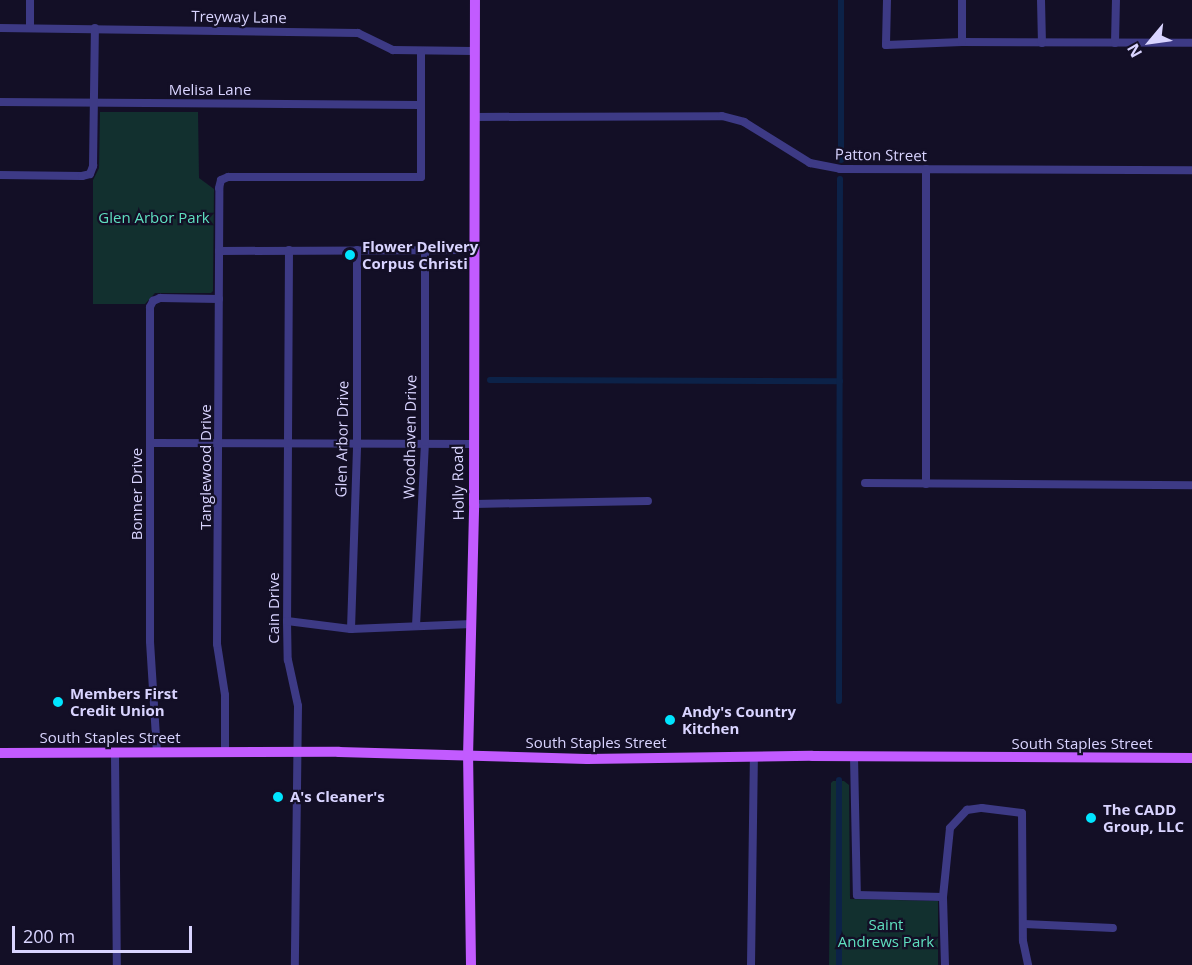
<!DOCTYPE html>
<style>
body{margin:0}
#map{position:relative;width:1192px;height:965px;overflow:hidden;background:#130f26;font-family:"Open Sans",sans-serif}
div>[style]{position:absolute}
.green>*{inset:0;background:#12302f}
.canal>*{height:6px;margin:-3px;padding:0 3px;transform-origin:3px;border-radius:3px;background:#0c2248}
.minor>*{height:8px;margin:-4px;padding:0 4px;transform-origin:4px;border-radius:4px;background:#3d3a85}
.major>*{height:10px;margin:-5px;padding:0 5px;transform-origin:5px;border-radius:5px;background:#c25bff}
.dots>*{width:16px;height:16px;translate:-50% -50%;box-sizing:border-box;border:3px solid #130f26;border-radius:50%}
span{translate:-50% -50%;white-space:nowrap;text-align:center;line-height:1.15;-webkit-text-stroke:4.5px #130f26;paint-order:stroke}
.street-label{font-size:15px;color:#d9d4ff}
.park-label{font-size:15px;color:#5fe0c0}
.poi-label{font-size:15px;color:#d9d4ff;font-weight:700}
.left{translate:0 -50%;text-align:left}
.north{position:absolute;left:1120px;top:12px;width:60px;height:60px;-webkit-text-stroke:4px #130f26;paint-order:stroke;rotate:241deg;font-size:16px;font-weight:700;line-height:24px;text-align:center;color:#d9d4ff}
.north::after{content:'';display:block;margin:auto;width:21px;height:27px;background:#d9d4ff;clip-path:polygon(50% 0,100% 100%,50% 72%,0 100%)}
.scale{position:absolute;left:12px;top:926px;width:180px;height:27px;box-sizing:border-box;border:3px solid #d9d4ff;border-top:0;padding-left:8px;font-size:18px;line-height:21px;white-space:nowrap;color:#d9d4ff;-webkit-text-stroke:4px #130f26;paint-order:stroke}
</style>
<div id="map">
<div class="green">
<i style="clip-path:polygon(100px 112px,198px 112px,199px 178px,214px 189px,213px 291px,211px 293px,155px 293px,145px 304px,93px 304px,93px 180px,99px 168px)"></i>
<i style="clip-path:polygon(833px 781px,844px 781px,849px 785px,850px 899px,938px 901px,938px 965px,829px 965px,831px 783px)"></i>
</div>
<div class="canal">
<i style="left:841px;top:160px;width:160px;rotate:-90deg"></i>
<i style="left:490px;top:380px;width:350px;rotate:0.2deg"></i>
<i style="left:839px;top:701px;width:522px;rotate:-89.89deg"></i>
<i style="left:839px;top:965px;width:185px;rotate:-90deg"></i>
</div>
<div class="minor">
<i style="left:30px;top:0;width:28px;rotate:90deg"></i>
<i style="left:887px;top:0;width:45px;rotate:91.3deg"></i>
<i style="left:886px;top:45px;width:76px;rotate:-2.3deg"></i>
<i style="left:962px;top:42px;width:230px;rotate:0.2deg"></i>
<i style="left:962px;top:0;width:42px;rotate:90deg"></i>
<i style="left:1041px;top:0;width:43px;rotate:88.7deg"></i>
<i style="left:0;top:28px;width:358px;rotate:0.8deg"></i>
<i style="left:358px;top:33px;width:39px;rotate:26deg"></i>
<i style="left:393px;top:50px;width:80px;rotate:0.7deg"></i>
<i style="left:1115px;top:43px;width:43px;rotate:-88.7deg"></i>
<i style="left:0;top:102px;width:420px;rotate:0.4deg"></i>
<i style="left:474px;top:117px;width:248px;rotate:-0.2deg"></i>
<i style="left:722px;top:116px;width:23px;rotate:15deg"></i>
<i style="left:744px;top:122px;width:78px;rotate:31.8deg"></i>
<i style="left:810px;top:163px;width:31px;rotate:11deg"></i>
<i style="left:840px;top:169px;width:352px;rotate:0.2deg"></i>
<i style="left:926px;top:169px;width:315px;rotate:90deg"></i>
<i style="left:0;top:175px;width:82px;rotate:0.7deg"></i>
<i style="left:82px;top:176px;width:8px;rotate:-14deg"></i>
<i style="left:90px;top:174px;width:9px;rotate:-69deg"></i>
<i style="left:93px;top:166px;width:138px;rotate:-89.2deg"></i>
<i style="left:289px;top:250px;width:371px;rotate:90.3deg"></i>
<i style="left:287px;top:621px;width:39px;rotate:89deg"></i>
<i style="left:288px;top:660px;width:47px;rotate:77.7deg"></i>
<i style="left:298px;top:706px;width:259px;rotate:90.7deg"></i>
<i style="left:219px;top:251px;width:254px;rotate:-0.2deg"></i>
<i style="left:151px;top:443px;width:321px;rotate:0.2deg"></i>
<i style="left:865px;top:483px;width:327px;rotate:0.4deg"></i>
<i style="left:474px;top:504px;width:174px;rotate:-1deg"></i>
<i style="left:287px;top:621px;width:64px;rotate:7.1deg"></i>
<i style="left:351px;top:629px;width:121px;rotate:-2.4deg"></i>
<i style="left:416px;top:626px;width:184px;rotate:-87.2deg"></i>
<i style="left:425px;top:442px;width:193px;rotate:-90deg"></i>
<i style="left:351px;top:629px;width:184px;rotate:-88.1deg"></i>
<i style="left:357px;top:445px;width:195px;rotate:-90deg"></i>
<i style="left:157px;top:753px;width:112px;rotate:-93.6deg"></i>
<i style="left:150px;top:641px;width:334px;rotate:-90deg"></i>
<i style="left:150px;top:307px;width:7px;rotate:-63deg"></i>
<i style="left:153px;top:301px;width:8px;rotate:-23deg"></i>
<i style="left:160px;top:298px;width:59px;rotate:1deg"></i>
<i style="left:225px;top:753px;width:58px;rotate:-90deg"></i>
<i style="left:225px;top:695px;width:52px;rotate:-98.9deg"></i>
<i style="left:217px;top:644px;width:456px;rotate:-89.7deg"></i>
<i style="left:219px;top:188px;width:8px;rotate:-76deg"></i>
<i style="left:221px;top:180px;width:8px;rotate:-23deg"></i>
<i style="left:228px;top:177px;width:193px"></i>
<i style="left:421px;top:177px;width:126px;rotate:-90deg"></i>
<i style="left:115px;top:754px;width:211px;rotate:89.5deg"></i>
<i style="left:854px;top:757px;width:138px;rotate:88.8deg"></i>
<i style="left:857px;top:895px;width:86px;rotate:1.3deg"></i>
<i style="left:1024px;top:924px;width:89px;rotate:2.6deg"></i>
<i style="left:751px;top:965px;width:206px;rotate:-89.2deg"></i>
<i style="left:945px;top:965px;width:68px;rotate:-91.7deg"></i>
<i style="left:943px;top:897px;width:69px;rotate:-84.2deg"></i>
<i style="left:950px;top:828px;width:25px;rotate:-47deg"></i>
<i style="left:967px;top:810px;width:15px;rotate:-8deg"></i>
<i style="left:982px;top:808px;width:40px;rotate:7.1deg"></i>
<i style="left:1022px;top:813px;width:128px;rotate:89.6deg"></i>
<i style="left:1023px;top:941px;width:25px;rotate:78deg"></i>
</div>
<div class="major">
<i style="left:0;top:753px;width:339px;rotate:-0.2deg"></i>
<i style="left:339px;top:752px;width:248px;rotate:1.6deg"></i>
<i style="left:587px;top:759px;width:225px;rotate:-0.8deg"></i>
<i style="left:812px;top:756px;width:380px;rotate:0.3deg"></i>
<i style="left:471px;top:965px;width:208px;rotate:-90.8deg"></i>
<i style="left:468px;top:757px;width:253px;rotate:-88.6deg"></i>
<i style="left:474px;top:504px;width:504px;rotate:-89.89deg"></i>
</div>
<div class="dots">
<i style="left:350px;top:255px;background:#00e5ff"></i>
<i style="left:58px;top:702px;background:#00e5ff"></i>
<i style="left:670px;top:720px;background:#00e5ff"></i>
<i style="left:278px;top:797px;background:#00e5ff"></i>
<i style="left:1091px;top:818px;background:#00e5ff"></i>
</div>
<div class="street-label">
<span style="left:239px;top:17px;rotate:1deg">Treyway Lane</span>
<span style="left:210px;top:90px">Melisa Lane</span>
<span style="left:881px;top:155px;rotate:1deg">Patton Street</span>
<span style="left:410px;top:437px;rotate:-89deg">Woodhaven Drive</span>
<span style="left:342px;top:439px;rotate:-89deg">Glen Arbor Drive</span>
<span style="left:206px;top:467px;rotate:-90deg">Tanglewood Drive</span>
<span style="left:458px;top:483px;rotate:-91deg">Holly Road</span>
<span style="left:137px;top:494px;rotate:-90deg">Bonner Drive</span>
<span style="left:274px;top:608px;rotate:-90deg">Cain Drive</span>
<span style="left:110px;top:738px">South Staples Street</span>
<span style="left:596px;top:743px">South Staples Street</span>
<span style="left:1082px;top:744px">South Staples Street</span>
</div>
<div class="park-label">
<span style="left:154px;top:218px">Glen Arbor Park</span>
<span style="left:886px;top:933px">Saint<br>Andrews Park</span>
</div>
<div class="poi-label">
<span class="left" style="left:362px;top:255px">Flower Delivery<br>Corpus Christi</span>
<span class="left" style="left:70px;top:702px">Members First<br>Credit Union</span>
<span class="left" style="left:682px;top:720px">Andy's Country<br>Kitchen</span>
<span class="left" style="left:290px;top:797px">A's Cleaner's</span>
<span class="left" style="left:1103px;top:818px">The CADD<br>Group, LLC</span>
</div>
<div class="north">N</div>
<div class="scale">200 m</div>
</div>
